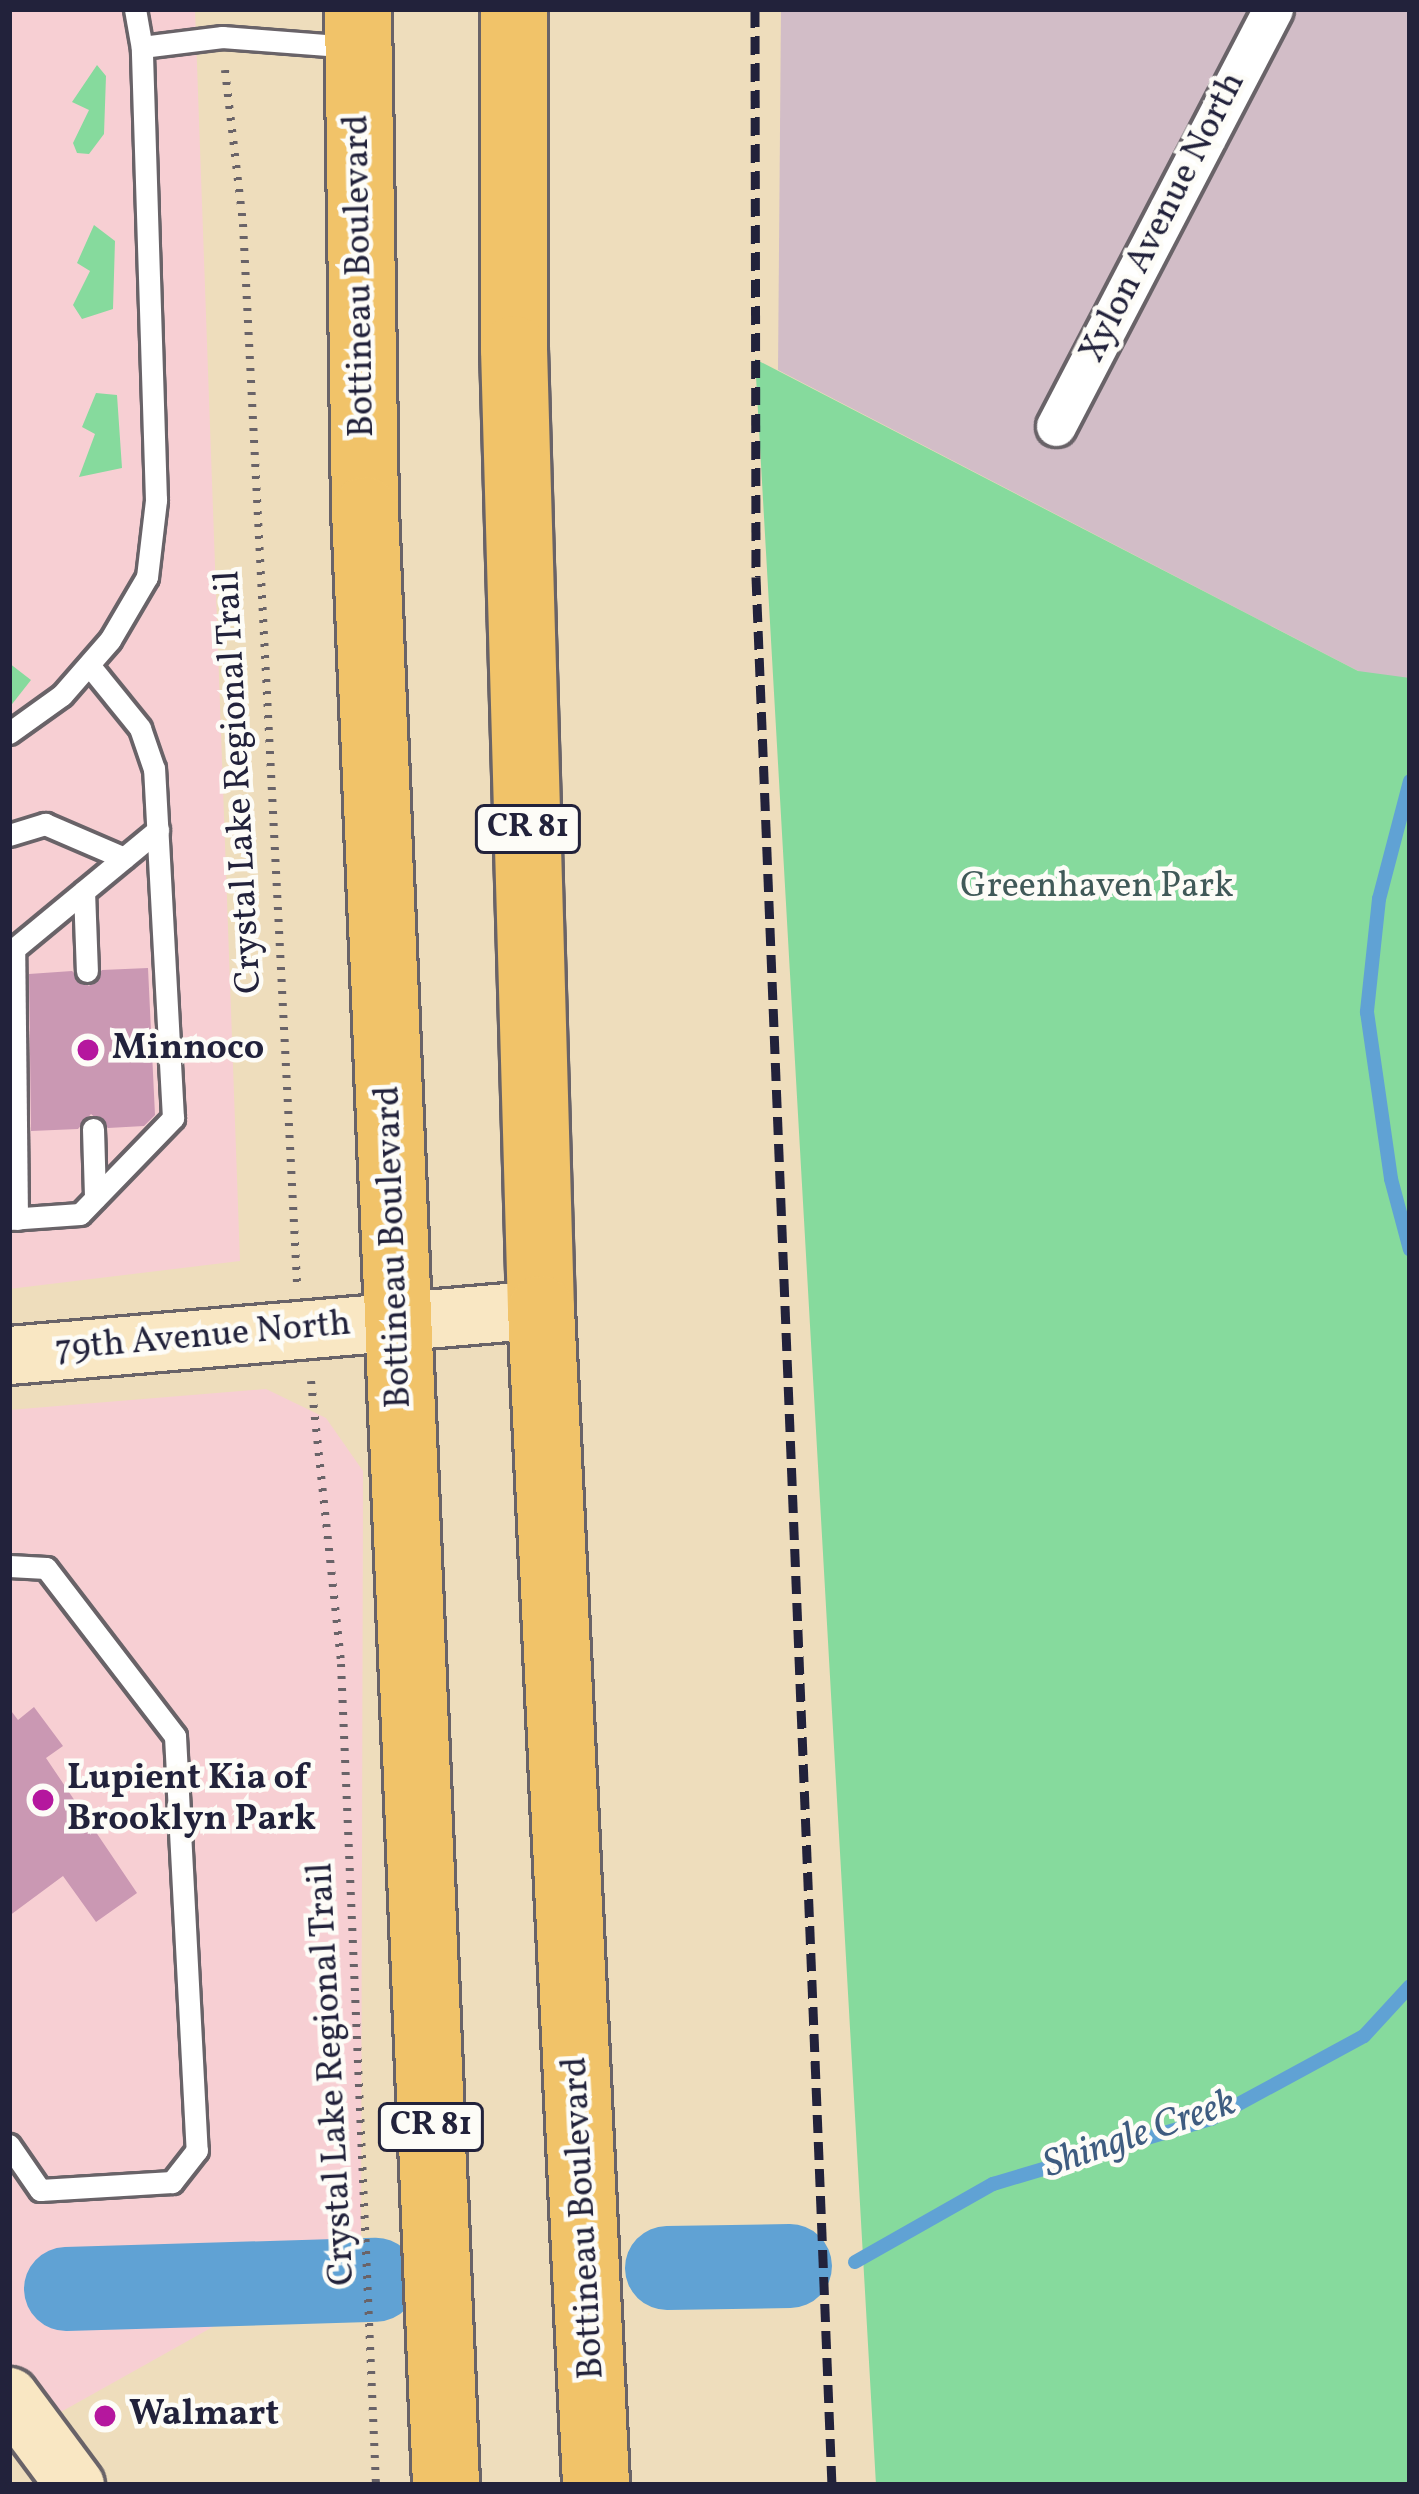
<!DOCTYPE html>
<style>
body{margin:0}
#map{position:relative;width:1419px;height:2494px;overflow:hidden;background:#eeddbc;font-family:Vollkorn,serif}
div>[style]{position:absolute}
.built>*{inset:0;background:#f7cfd3}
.industrial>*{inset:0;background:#d2bdc7}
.green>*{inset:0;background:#86da9d}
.stream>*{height:14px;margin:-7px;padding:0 7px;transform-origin:7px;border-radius:7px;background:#60a2d4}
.river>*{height:84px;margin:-42px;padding:0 42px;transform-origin:42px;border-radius:42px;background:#60a2d4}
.building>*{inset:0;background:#ca98b3}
.path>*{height:8px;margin-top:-4px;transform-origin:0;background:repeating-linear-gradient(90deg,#696368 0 3px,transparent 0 12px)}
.roads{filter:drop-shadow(3px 0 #696368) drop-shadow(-3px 0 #696368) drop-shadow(0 3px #696368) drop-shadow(0 -3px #696368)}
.lane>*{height:21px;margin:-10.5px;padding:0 10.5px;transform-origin:10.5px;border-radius:10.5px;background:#fff}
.street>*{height:39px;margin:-19.5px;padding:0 19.5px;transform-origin:19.5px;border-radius:19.5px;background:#fff}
.secondary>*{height:57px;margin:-28.5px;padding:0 28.5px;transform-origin:28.5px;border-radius:28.5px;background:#f9e7c3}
.highway>*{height:66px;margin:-33px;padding:0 33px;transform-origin:33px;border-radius:33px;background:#f1c369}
.rail>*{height:9px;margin-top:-4.5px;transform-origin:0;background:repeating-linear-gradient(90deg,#22223b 0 18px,transparent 0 27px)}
.dots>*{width:33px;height:33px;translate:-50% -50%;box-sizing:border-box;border:6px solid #fdfcf7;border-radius:50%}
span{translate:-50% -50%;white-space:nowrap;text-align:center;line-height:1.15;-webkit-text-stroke:9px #fdfcf7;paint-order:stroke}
.shield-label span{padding:3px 9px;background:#fdfcf7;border:3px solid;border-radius:9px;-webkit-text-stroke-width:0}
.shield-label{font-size:33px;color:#22223b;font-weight:700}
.street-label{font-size:36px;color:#22223b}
.park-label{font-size:36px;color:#405958}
.poi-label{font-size:36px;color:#22223b;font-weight:700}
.left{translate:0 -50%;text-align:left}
.water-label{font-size:39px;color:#3e5c80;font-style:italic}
.frame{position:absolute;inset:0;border:12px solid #22223b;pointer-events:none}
</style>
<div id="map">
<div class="built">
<i style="clip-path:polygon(9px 9px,195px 9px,240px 1261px,9px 1289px)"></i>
<i style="clip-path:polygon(266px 1389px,326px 1418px,363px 1471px,361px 2244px,9px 2441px,9px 1410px)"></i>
</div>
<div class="industrial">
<i style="clip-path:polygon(781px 9px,1410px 9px,1410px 698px,778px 370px)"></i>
</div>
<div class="green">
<i style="clip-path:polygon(97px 65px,106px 76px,104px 134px,89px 154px,77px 153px,73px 143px,89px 110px,72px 102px)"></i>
<i style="clip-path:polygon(94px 225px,115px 241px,113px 309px,82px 319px,73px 305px,90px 271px,77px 263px)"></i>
<i style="clip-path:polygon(755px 359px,1358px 671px,1410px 678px,1410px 2485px,876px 2485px)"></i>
<i style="clip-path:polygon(96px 393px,117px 395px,122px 468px,79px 477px,95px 434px,82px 427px)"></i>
<i style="clip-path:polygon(9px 663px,31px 680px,9px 708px)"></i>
</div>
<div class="stream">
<i style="left:1410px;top:781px;width:122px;rotate:104.7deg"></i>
<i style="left:1379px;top:899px;width:114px;rotate:96.1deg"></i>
<i style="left:1367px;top:1012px;width:169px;rotate:81.8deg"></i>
<i style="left:1391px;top:1179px;width:73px;rotate:75deg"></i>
<i style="left:855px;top:2262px;width:159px;rotate:-29.5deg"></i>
<i style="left:993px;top:2184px;width:227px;rotate:-16.6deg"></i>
<i style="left:1211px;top:2119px;width:174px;rotate:-28.5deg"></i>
<i style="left:1364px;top:2036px;width:68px;rotate:-47.4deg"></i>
</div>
<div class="river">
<i style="left:667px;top:2268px;width:123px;rotate:-0.9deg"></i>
<i style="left:66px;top:2289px;width:310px;rotate:-1.7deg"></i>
</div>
<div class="building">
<i style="clip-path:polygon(148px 968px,155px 1115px,144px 1126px,108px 1128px,91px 1114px,78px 1129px,31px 1131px,29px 974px,72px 971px,89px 986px,102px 970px)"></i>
<i style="clip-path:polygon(34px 1707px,63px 1746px,46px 1758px,137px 1893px,96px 1922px,63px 1876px,9px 1916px,9px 1708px,18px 1720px)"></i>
</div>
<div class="path">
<i style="left:225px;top:70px;width:155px;rotate:83.3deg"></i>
<i style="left:243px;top:224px;width:1060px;rotate:87.08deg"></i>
<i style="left:311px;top:1381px;width:285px;rotate:83.9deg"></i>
<i style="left:341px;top:1664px;width:822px;rotate:87.56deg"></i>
</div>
<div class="roads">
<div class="lane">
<i style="left:135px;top:9px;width:39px;rotate:80deg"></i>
<i style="left:9px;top:733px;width:65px;rotate:-35.6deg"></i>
<i style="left:62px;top:695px;width:73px;rotate:-48.9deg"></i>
<i style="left:110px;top:640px;width:73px;rotate:-59.6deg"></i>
<i style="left:147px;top:577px;width:78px;rotate:-83.3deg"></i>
<i style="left:156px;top:500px;width:453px;rotate:-91.8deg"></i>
<i style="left:142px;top:47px;width:81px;rotate:-7.1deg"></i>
<i style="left:222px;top:37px;width:129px;rotate:4.4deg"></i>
<i style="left:9px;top:835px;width:38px;rotate:-17deg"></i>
<i style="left:45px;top:824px;width:86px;rotate:23.3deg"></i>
<i style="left:84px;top:891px;width:80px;rotate:87.9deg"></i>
<i style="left:93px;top:1129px;width:69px;rotate:88.3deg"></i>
<i style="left:9px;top:1219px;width:71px;rotate:-4deg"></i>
<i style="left:80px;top:1214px;width:134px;rotate:-45.9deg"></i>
<i style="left:173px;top:1118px;width:350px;rotate:-93.1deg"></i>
<i style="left:154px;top:769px;width:43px;rotate:-108.9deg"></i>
<i style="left:140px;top:728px;width:81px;rotate:-129deg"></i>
<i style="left:17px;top:1219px;width:270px;rotate:-90.6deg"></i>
<i style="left:14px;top:949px;width:187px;rotate:-39.6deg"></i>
<i style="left:9px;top:1566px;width:37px;rotate:3deg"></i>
<i style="left:46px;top:1568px;width:212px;rotate:52.5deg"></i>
<i style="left:175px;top:1736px;width:415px;rotate:87deg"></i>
<i style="left:197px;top:2150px;width:41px;rotate:128deg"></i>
<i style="left:172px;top:2182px;width:132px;rotate:176.5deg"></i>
<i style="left:40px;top:2190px;width:55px;rotate:-124.6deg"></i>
</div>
<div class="street">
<i style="left:1056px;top:426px;width:470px;rotate:-62.5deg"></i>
</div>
<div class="secondary">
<i style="left:9px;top:1355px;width:534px;rotate:-4.94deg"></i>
<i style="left:9px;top:2396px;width:111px;rotate:53.4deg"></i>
</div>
<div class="highway">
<i style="left:358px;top:9px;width:501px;rotate:89.2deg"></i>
<i style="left:365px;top:510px;width:1977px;rotate:87.65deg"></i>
<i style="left:514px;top:9px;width:340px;rotate:90deg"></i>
<i style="left:514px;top:349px;width:960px;rotate:88.39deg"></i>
<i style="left:541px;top:1309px;width:1177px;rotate:87.32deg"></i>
</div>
</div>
<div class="rail">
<i style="left:755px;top:9px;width:568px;rotate:89.9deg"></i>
<i style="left:756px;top:577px;width:1910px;rotate:87.72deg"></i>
</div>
<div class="dots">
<i style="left:88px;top:1050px;background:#b5179e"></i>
<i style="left:43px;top:1800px;background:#b5179e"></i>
<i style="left:105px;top:2416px;background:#b5179e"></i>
</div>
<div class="shield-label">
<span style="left:528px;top:829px">CR 81</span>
<span style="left:431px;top:2127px">CR 81</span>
</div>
<div class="street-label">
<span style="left:1164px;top:218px;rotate:-63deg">Xylon Avenue North</span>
<span style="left:361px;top:276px;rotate:-91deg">Bottineau Boulevard</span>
<span style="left:240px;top:782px;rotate:-93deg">Crystal Lake Regional Trail</span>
<span style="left:395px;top:1247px;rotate:-92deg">Bottineau Boulevard</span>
<span style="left:203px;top:1338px;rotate:-5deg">79th Avenue North</span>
<span style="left:333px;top:2074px;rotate:-93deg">Crystal Lake Regional Trail</span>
<span style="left:585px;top:2218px;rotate:-93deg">Bottineau Boulevard</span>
</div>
<div class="park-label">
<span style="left:1097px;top:888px">Greenhaven Park</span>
</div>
<div class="poi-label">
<span class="left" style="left:112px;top:1050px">Minnoco</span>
<span class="left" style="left:67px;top:1800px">Lupient Kia of<br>Brooklyn Park</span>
<span class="left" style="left:129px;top:2416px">Walmart</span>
</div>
<div class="water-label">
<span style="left:1140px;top:2135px;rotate:-19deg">Shingle Creek</span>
</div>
<div class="frame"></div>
</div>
